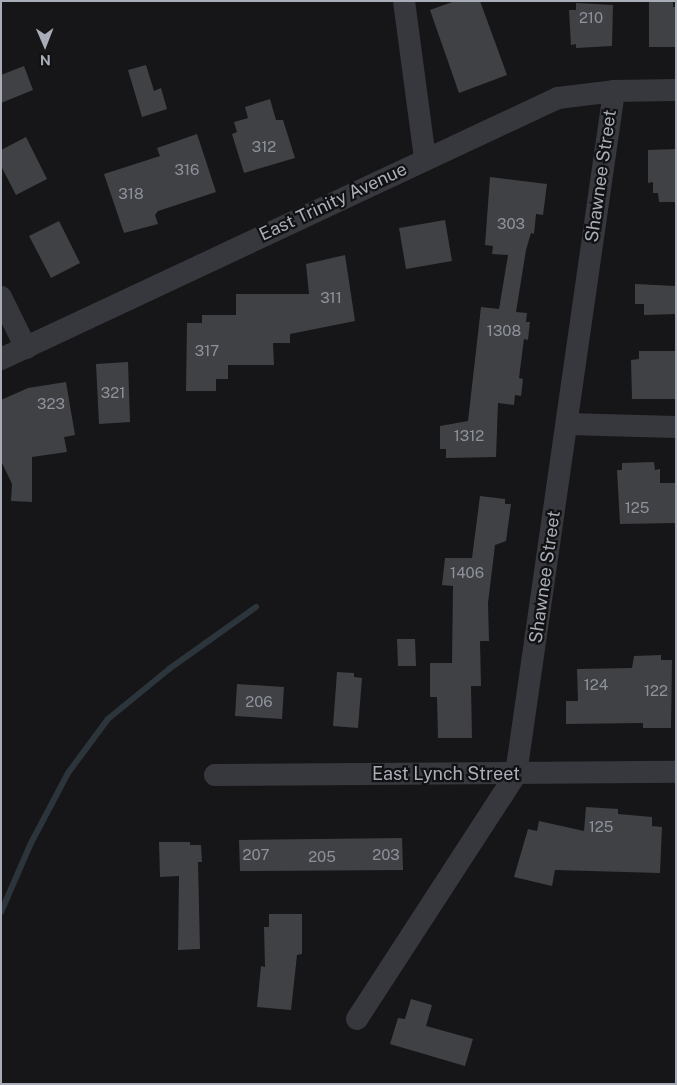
<!DOCTYPE html>
<style>
body{margin:0}
#map{position:relative;width:677px;height:1085px;overflow:hidden;background:#161618;font-family:"Public Sans",sans-serif}
div>[style]{position:absolute}
.stream>*{height:6px;margin:-3px;padding:0 3px;transform-origin:3px;border-radius:3px;background:#2c353c}
.building>*{inset:0;background:#404145}
.minor>*{height:22px;margin:-11px;padding:0 11px;transform-origin:11px;border-radius:11px;background:#37383d}
span{translate:-50% -50%;white-space:nowrap;text-align:center;line-height:1.15;-webkit-text-stroke:4.5px #111113;paint-order:stroke}
.number-label{font-size:15px;color:#8e929b}
.number-label span{-webkit-text-stroke-width:0}
.street-label{font-size:18px;color:#a8adb8}
.frame{position:absolute;inset:0;border:2px solid #a8adb8;pointer-events:none}
.north{position:absolute;left:20px;top:20px;width:50px;height:50px;-webkit-text-stroke:4px #111113;paint-order:stroke;rotate:179deg;font-size:14px;font-weight:700;line-height:20px;text-align:center;color:#a8adb8}
.north::after{content:'';display:block;margin:auto;width:18px;height:22px;background:#a8adb8;clip-path:polygon(50% 0,100% 100%,50% 72%,0 100%)}
</style>
<div id="map">
<div class="stream">
<i style="left:1px;top:912px;width:75px;rotate:-66.5deg"></i>
<i style="left:31px;top:843px;width:79px;rotate:-62.1deg"></i>
<i style="left:68px;top:773px;width:67px;rotate:-53.5deg"></i>
<i style="left:108px;top:719px;width:79px;rotate:-39.3deg"></i>
<i style="left:169px;top:669px;width:107px;rotate:-35.5deg"></i>
</div>
<div class="building">
<i style="clip-path:polygon(455px 1px,480px 1px,507px 75px,459px 93px,430px 10px)"></i>
<i style="clip-path:polygon(649px 1px,673px 1px,673px 7px,676px 7px,676px 47px,649px 47px)"></i>
<i style="clip-path:polygon(576px 3px,613px 5px,612px 46px,576px 48px,576px 44px,571px 45px,569px 10px,576px 10px)"></i>
<i style="clip-path:polygon(146px 65px,154px 91px,161px 88px,167px 109px,142px 117px,128px 70px)"></i>
<i style="clip-path:polygon(24px 66px,33px 90px,1px 103px,1px 75px)"></i>
<i style="clip-path:polygon(270px 99px,276px 120px,283px 120px,295px 158px,244px 173px,232px 134px,237px 132px,234px 122px,248px 118px,245px 107px)"></i>
<i style="clip-path:polygon(197px 134px,216px 192px,158px 211px,155px 215px,158px 224px,124px 233px,104px 174px,160px 156px,157px 148px)"></i>
<i style="clip-path:polygon(26px 137px,47px 179px,16px 195px,1px 166px,1px 150px)"></i>
<i style="clip-path:polygon(676px 149px,676px 202px,659px 202px,658px 193px,653px 193px,653px 182px,648px 183px,648px 150px)"></i>
<i style="clip-path:polygon(490px 177px,547px 184px,543px 215px,536px 214px,534px 234px,531px 233px,526px 250px,516px 312px,527px 313px,526px 322px,530px 322px,528px 340px,524px 339px,519px 378px,523px 379px,521px 396px,515px 395px,514px 405px,498px 403px,496px 457px,446px 458px,446px 449px,440px 449px,440px 426px,468px 421px,481px 307px,499px 309px,508px 255px,492px 254px,493px 246px,485px 245px)"></i>
<i style="clip-path:polygon(445px 220px,452px 261px,406px 269px,399px 228px)"></i>
<i style="clip-path:polygon(59px 221px,80px 263px,51px 278px,29px 236px)"></i>
<i style="clip-path:polygon(345px 255px,355px 321px,290px 334px,290px 343px,273px 343px,274px 365px,228px 365px,228px 379px,216px 379px,216px 391px,186px 391px,187px 323px,202px 323px,202px 315px,236px 315px,236px 294px,309px 294px,306px 264px)"></i>
<i style="clip-path:polygon(635px 284px,676px 286px,676px 314px,644px 315px,644px 304px,635px 304px)"></i>
<i style="clip-path:polygon(639px 351px,676px 351px,676px 399px,632px 399px,631px 360px,639px 359px)"></i>
<i style="clip-path:polygon(128px 362px,130px 422px,99px 424px,96px 364px)"></i>
<i style="clip-path:polygon(66px 382px,75px 435px,64px 437px,67px 452px,32px 457px,32px 502px,11px 501px,12px 484px,1px 461px,1px 400px,28px 388px)"></i>
<i style="clip-path:polygon(654px 462px,655px 470px,660px 469px,660px 483px,676px 483px,676px 523px,620px 524px,617px 470px,622px 470px,622px 463px)"></i>
<i style="clip-path:polygon(480px 496px,505px 499px,505px 504px,511px 504px,506px 541px,495px 545px,488px 603px,489px 641px,480px 641px,481px 686px,471px 686px,472px 738px,438px 738px,437px 697px,430px 697px,430px 663px,452px 663px,453px 586px,442px 585px,445px 558px,472px 558px)"></i>
<i style="clip-path:polygon(397px 639px,415px 639px,416px 666px,398px 666px)"></i>
<i style="clip-path:polygon(661px 655px,661px 660px,672px 660px,671px 728px,643px 728px,643px 723px,566px 724px,566px 701px,578px 701px,577px 669px,632px 668px,634px 656px)"></i>
<i style="clip-path:polygon(337px 672px,354px 673px,354px 677px,362px 678px,358px 728px,333px 726px)"></i>
<i style="clip-path:polygon(237px 684px,284px 687px,282px 719px,235px 716px)"></i>
<i style="clip-path:polygon(586px 807px,618px 809px,618px 814px,652px 817px,652px 826px,662px 827px,660px 873px,555px 870px,552px 886px,514px 877px,528px 829px,537px 831px,539px 821px,584px 831px)"></i>
<i style="clip-path:polygon(402px 838px,403px 870px,240px 871px,239px 840px)"></i>
<i style="clip-path:polygon(159px 842px,190px 842px,190px 845px,201px 845px,202px 862px,198px 862px,200px 949px,178px 950px,179px 876px,160px 877px)"></i>
<i style="clip-path:polygon(269px 914px,302px 914px,302px 954px,297px 955px,291px 1010px,257px 1007px,261px 966px,265px 967px,264px 927px,269px 927px)"></i>
<i style="clip-path:polygon(411px 999px,432px 1005px,426px 1026px,473px 1039px,465px 1066px,390px 1044px,398px 1018px,405px 1019px)"></i>
</div>
<div class="minor">
<i style="left:404px;top:1px;width:158px;rotate:82.4deg"></i>
<i style="left:1px;top:297px;width:57px;rotate:63.9deg"></i>
<i style="left:1px;top:359px;width:615px;rotate:-25.11deg"></i>
<i style="left:558px;top:98px;width:56px;rotate:-7.1deg"></i>
<i style="left:614px;top:91px;width:62px;rotate:-0.9deg"></i>
<i style="left:567px;top:424px;width:109px;rotate:1.6deg"></i>
<i style="left:215px;top:775px;width:461px;rotate:-0.4deg"></i>
<i style="left:357px;top:1019px;width:292px;rotate:-57deg"></i>
<i style="left:516px;top:774px;width:690px;rotate:-81.83deg"></i>
</div>
<div class="number-label">
<span style="left:591px;top:18px">210</span>
<span style="left:264px;top:147px">312</span>
<span style="left:187px;top:170px">316</span>
<span style="left:131px;top:194px">318</span>
<span style="left:511px;top:224px">303</span>
<span style="left:331px;top:298px">311</span>
<span style="left:504px;top:331px">1308</span>
<span style="left:207px;top:351px">317</span>
<span style="left:113px;top:393px">321</span>
<span style="left:51px;top:404px">323</span>
<span style="left:469px;top:436px">1312</span>
<span style="left:637px;top:508px">125</span>
<span style="left:467px;top:573px">1406</span>
<span style="left:596px;top:685px">124</span>
<span style="left:656px;top:691px">122</span>
<span style="left:259px;top:702px">206</span>
<span style="left:601px;top:827px">125</span>
<span style="left:256px;top:855px">207</span>
<span style="left:386px;top:855px">203</span>
<span style="left:322px;top:857px">205</span>
</div>
<div class="street-label">
<span style="left:601px;top:176px;rotate:-82deg">Shawnee Street</span>
<span style="left:333px;top:202px;rotate:-25deg">East Trinity Avenue</span>
<span style="left:545px;top:577px;rotate:-82deg">Shawnee Street</span>
<span style="left:446px;top:774px">East Lynch Street</span>
</div>
<div class="frame"></div>
<div class="north">N</div>
</div>
